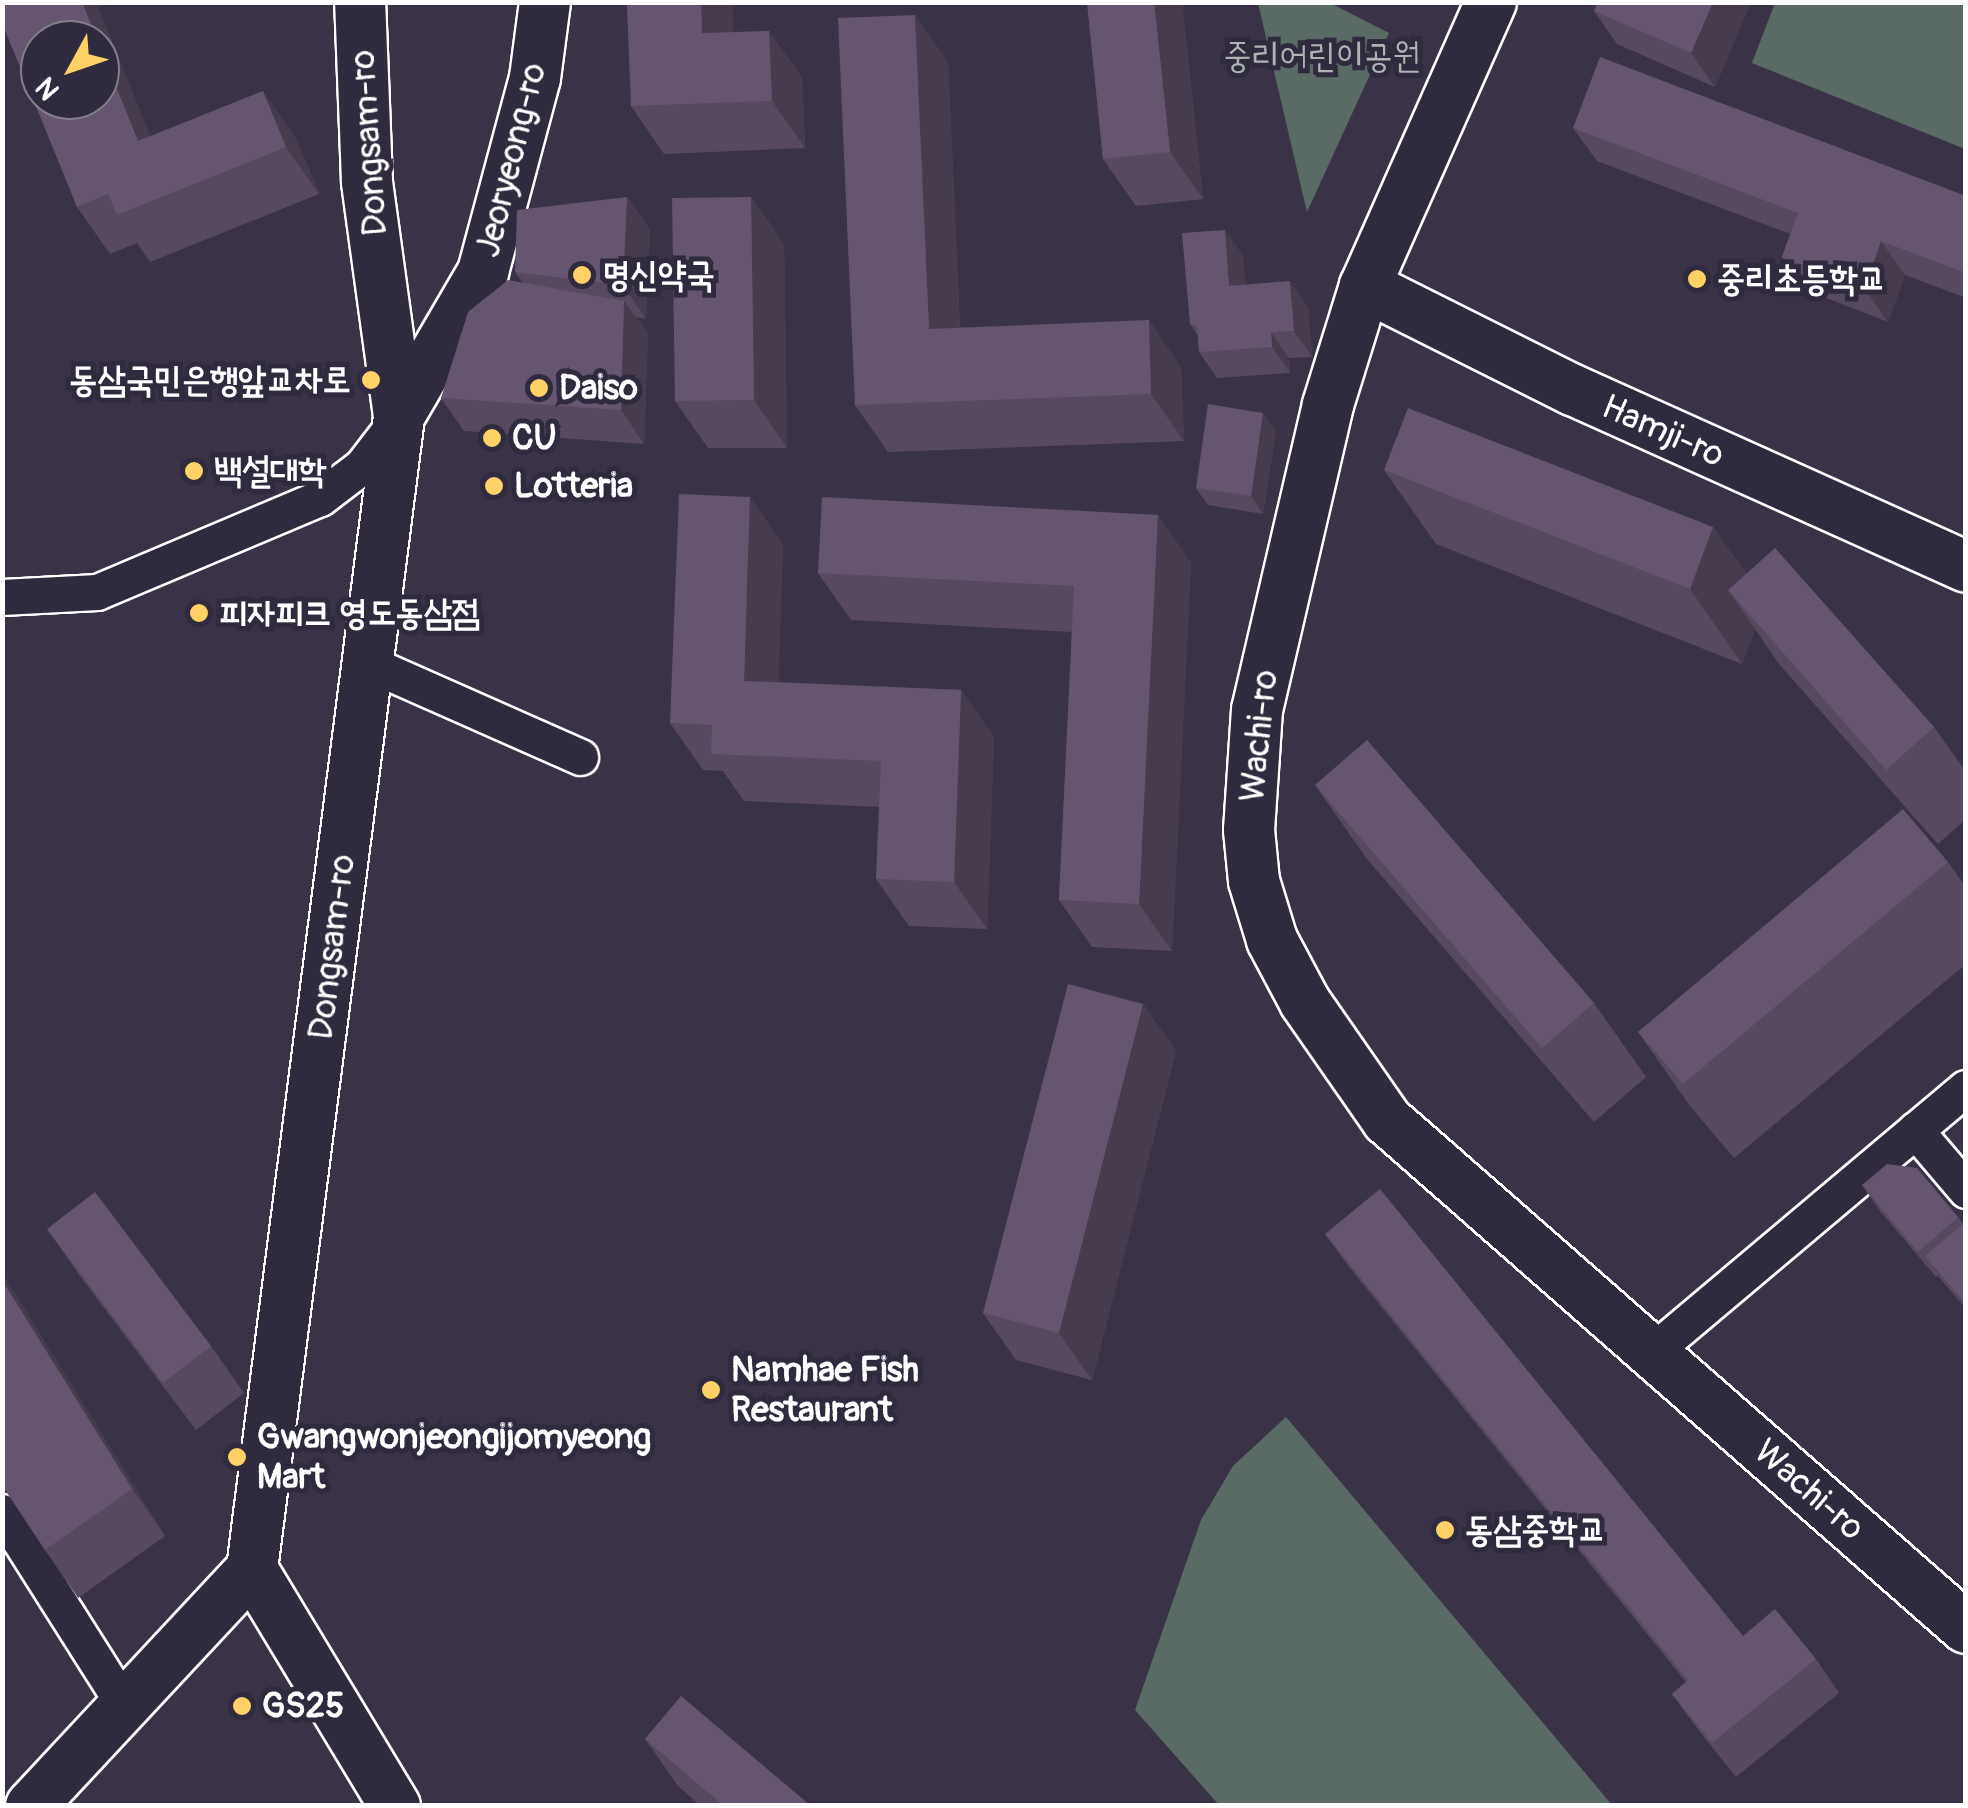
<!DOCTYPE html>
<meta charset="utf-8">
<style>
body{margin:0}
#map{position:relative;width:1968px;height:1808px;overflow:hidden;background:#3a3347;font-family:Pangolin,"Poor Story",sans-serif}
div>[style]{position:absolute}
.green>*{inset:0;background:#596b64}
.roads{filter:drop-shadow(2px 0 #fff) drop-shadow(-2px 0 #fff) drop-shadow(0 2px #fff) drop-shadow(0 -2px #fff)}
.street>*{height:35px;margin:-17.5px;padding:0 17.5px;transform-origin:17.5px;border-radius:17.5px;background:#2f2a3d}
.secondary>*{height:50px;margin:-25px;padding:0 25px;transform-origin:25px;border-radius:25px;background:#2f2a3d}
.wall>*{inset:0;background:#574960}
.shaded-wall>*{inset:0;background:#473c4e}
.building>*{inset:0;background:#655570}
.dots>*{width:28px;height:28px;translate:-50% -50%;box-sizing:border-box;border:5px solid #2f2a3d;border-radius:50%}
span{translate:-50% -50%;white-space:nowrap;text-align:center;line-height:1.15;-webkit-text-stroke:10px #2f2a3d;paint-order:stroke}
.park-label{font-size:35px;color:#acb5b2}
.street-label{font-size:35px;color:#fff}
.poi-label{font-size:35px;color:#fff;font-weight:700}
.left{translate:0 -50%;text-align:left}
.right{translate:-100% -50%;text-align:right}
.frame{position:absolute;inset:0;border:5px solid #fff;pointer-events:none}
.north{position:absolute;left:20px;top:20px;width:100px;height:100px;box-sizing:border-box;background:#2f2a3d;border:2px solid #827f8b;border-radius:50%;rotate:230deg;font-size:28px;font-weight:700;line-height:40px;text-align:center;color:#fff}
.north::after{content:'';display:block;margin:auto;width:35px;height:45px;background:#ffd166;clip-path:polygon(50% 0,100% 100%,50% 72%,0 100%)}
</style>
<div id="map">
<div class="green">
<i style="clip-path:polygon(1258px 3px,1330px 3px,1389px 33px,1307px 212px)"></i>
<i style="clip-path:polygon(1775px 3px,1965px 3px,1965px 149px,1752px 63px)"></i>
<i style="clip-path:polygon(1286px 1417px,1612px 1805px,1219px 1805px,1135px 1710px,1201px 1520px,1233px 1466px)"></i>
</div>
<div class="roads">
<div class="street">
<i style="left:2px;top:597px;width:95px;rotate:-3deg"></i>
<i style="left:97px;top:592px;width:242px;rotate:-22.9deg"></i>
<i style="left:320px;top:498px;width:53px;rotate:-37.3deg"></i>
<i style="left:362px;top:466px;width:59px;rotate:-52.5deg"></i>
<i style="left:368px;top:663px;width:232px;rotate:23.9deg"></i>
<i style="left:1915px;top:1130px;width:79px;rotate:49.6deg"></i>
<i style="left:1652px;top:1352px;width:410px;rotate:-40.1deg"></i>
<i style="left:2px;top:1512px;width:228px;rotate:57.7deg"></i>
</div>
<div class="secondary">
<i style="left:1491px;top:2px;width:311px;rotate:113.9deg"></i>
<i style="left:1365px;top:286px;width:125px;rotate:107.3deg"></i>
<i style="left:1328px;top:405px;width:313px;rotate:103.1deg"></i>
<i style="left:1257px;top:710px;width:120px;rotate:93.8deg"></i>
<i style="left:1249px;top:830px;width:51px;rotate:84.4deg"></i>
<i style="left:1254px;top:881px;width:62px;rotate:73deg"></i>
<i style="left:1272px;top:940px;width:70px;rotate:62deg"></i>
<i style="left:1305px;top:1002px;width:144px;rotate:55.2deg"></i>
<i style="left:1387px;top:1120px;width:770px;rotate:41.26deg"></i>
<i style="left:1365px;top:286px;width:233px;rotate:26.6deg"></i>
<i style="left:1573px;top:390px;width:431px;rotate:24.2deg"></i>
<i style="left:399px;top:416px;width:167px;rotate:-59.7deg"></i>
<i style="left:483px;top:272px;width:201px;rotate:-75deg"></i>
<i style="left:535px;top:78px;width:77px;rotate:-82.5deg"></i>
<i style="left:252px;top:1569px;width:277px;rotate:58.9deg"></i>
<i style="left:31px;top:1806px;width:324px;rotate:-47deg"></i>
<i style="left:252px;top:1569px;width:1162px;rotate:-82.73deg"></i>
<i style="left:399px;top:416px;width:237px;rotate:-97.8deg"></i>
<i style="left:367px;top:181px;width:179px;rotate:-92.2deg"></i>
</div>
</div>
<div class="wall">
<i style="clip-path:polygon(2px 2px,96px 2px,150px 136px,296px 138px,319px 194px,150px 262px,137px 243px,110px 254px,77px 207px)"></i>
<i style="clip-path:polygon(627px 2px,732px 2px,733px 32px,769px 31px,802px 78px,805px 148px,664px 154px,631px 106px)"></i>
<i style="clip-path:polygon(1087px 2px,1182px 2px,1203px 199px,1136px 206px,1103px 159px)"></i>
<i style="clip-path:polygon(1598px 2px,1751px 2px,1715px 87px,1617px 44px,1594px 11px)"></i>
<i style="clip-path:polygon(948px 62px,960px 327px,1181px 367px,1184px 441px,888px 452px,855px 405px)"></i>
<i style="clip-path:polygon(1573px 128px,1966px 196px,1966px 298px,1905px 275px,1888px 322px,1806px 290px,1782px 257px,1790px 234px,1597px 161px)"></i>
<i style="clip-path:polygon(627px 197px,650px 230px,646px 319px,636px 317px,648px 334px,644px 444px,464px 431px,441px 398px,523px 283px,515px 272px)"></i>
<i style="clip-path:polygon(751px 197px,784px 244px,787px 448px,708px 448px,675px 401px)"></i>
<i style="clip-path:polygon(1225px 230px,1243px 256px,1245px 285px,1308px 307px,1312px 357px,1289px 358px,1290px 373px,1217px 378px,1199px 352px,1198px 336px,1190px 324px)"></i>
<i style="clip-path:polygon(1276px 430px,1263px 514px,1208px 505px,1196px 488px)"></i>
<i style="clip-path:polygon(1384px 470px,1713px 527px,1746px 574px,1934px 727px,1966px 772px,1966px 819px,1938px 844px,1779px 664px,1755px 629px,1742px 664px,1436px 544px)"></i>
<i style="clip-path:polygon(783px 544px,778px 682px,961px 690px,994px 737px,987px 929px,909px 926px,876px 879px,879px 807px,744px 801px,723px 771px,703px 770px,670px 723px)"></i>
<i style="clip-path:polygon(1191px 562px,1172px 951px,1092px 947px,1059px 900px,1072px 632px,851px 620px,818px 573px)"></i>
<i style="clip-path:polygon(1315px 785px,1594px 1003px,1646px 1077px,1594px 1122px,1367px 859px)"></i>
<i style="clip-path:polygon(1948px 862px,1966px 887px,1966px 964px,1734px 1158px,1690px 1106px,1638px 1032px)"></i>
<i style="clip-path:polygon(1143px 1004px,1176px 1051px,1092px 1380px,1016px 1360px,983px 1313px)"></i>
<i style="clip-path:polygon(1862px 1185px,1958px 1217px,1966px 1226px,1966px 1309px,1938px 1276px,1936px 1277px,1880px 1211px)"></i>
<i style="clip-path:polygon(47px 1229px,211px 1346px,244px 1393px,196px 1430px,80px 1276px)"></i>
<i style="clip-path:polygon(1325px 1234px,1743px 1636px,1816px 1659px,1839px 1693px,1736px 1777px,1696px 1727px,1672px 1694px,1686px 1682px,1349px 1267px)"></i>
<i style="clip-path:polygon(2px 1274px,165px 1536px,78px 1598px,45px 1550px,2px 1485px)"></i>
<i style="clip-path:polygon(645px 1739px,811px 1806px,701px 1806px,678px 1786px)"></i>
</div>
<div class="shaded-wall">
<i style="clip-path:polygon(82px 2px,96px 2px,171px 188px,138px 141px,100px 47px,100px 40px,97px 40px)"></i>
<i style="clip-path:polygon(701px 2px,732px 2px,735px 80px,702px 33px)"></i>
<i style="clip-path:polygon(1154px 2px,1182px 2px,1203px 199px,1170px 152px)"></i>
<i style="clip-path:polygon(1713px 2px,1751px 2px,1715px 87px,1691px 53px)"></i>
<i style="clip-path:polygon(915px 15px,948px 62px,962px 376px,929px 329px)"></i>
<i style="clip-path:polygon(769px 31px,802px 78px,805px 148px,772px 101px)"></i>
<i style="clip-path:polygon(263px 91px,296px 138px,319px 194px,286px 147px)"></i>
<i style="clip-path:polygon(627px 197px,650px 230px,646px 319px,623px 285px)"></i>
<i style="clip-path:polygon(751px 197px,784px 244px,787px 448px,754px 400px)"></i>
<i style="clip-path:polygon(1225px 230px,1243px 256px,1247px 312px,1229px 286px)"></i>
<i style="clip-path:polygon(1881px 241px,1905px 275px,1888px 322px,1864px 288px)"></i>
<i style="clip-path:polygon(1290px 281px,1308px 307px,1312px 357px,1294px 331px)"></i>
<i style="clip-path:polygon(624px 301px,648px 334px,644px 444px,621px 410px)"></i>
<i style="clip-path:polygon(1149px 320px,1181px 367px,1184px 441px,1151px 394px)"></i>
<i style="clip-path:polygon(1271px 332px,1289px 358px,1290px 373px,1272px 347px)"></i>
<i style="clip-path:polygon(1263px 413px,1276px 430px,1263px 514px,1251px 496px)"></i>
<i style="clip-path:polygon(750px 497px,783px 544px,777px 728px,744px 681px)"></i>
<i style="clip-path:polygon(1158px 515px,1191px 562px,1172px 951px,1139px 904px)"></i>
<i style="clip-path:polygon(1713px 527px,1765px 601px,1728px 590px,1755px 629px,1742px 664px,1690px 589px)"></i>
<i style="clip-path:polygon(961px 690px,994px 737px,987px 929px,954px 882px)"></i>
<i style="clip-path:polygon(1143px 1004px,1176px 1051px,1092px 1380px,1059px 1333px)"></i>
<i style="clip-path:polygon(2px 1274px,5px 1277px,165px 1536px,132px 1489px,2px 1280px)"></i>
</div>
<div class="building">
<i style="clip-path:polygon(2px 2px,82px 2px,97px 40px,40px 40px,40px 100px,100px 100px,100px 47px,138px 141px,263px 91px,286px 147px,117px 215px,108px 194px,77px 207px,2px 23px)"></i>
<i style="clip-path:polygon(627px 2px,701px 2px,702px 33px,769px 31px,772px 101px,631px 106px)"></i>
<i style="clip-path:polygon(1087px 2px,1154px 2px,1170px 152px,1103px 159px)"></i>
<i style="clip-path:polygon(1598px 2px,1713px 2px,1691px 53px,1594px 11px)"></i>
<i style="clip-path:polygon(915px 15px,929px 329px,1149px 320px,1151px 394px,855px 405px,838px 18px)"></i>
<i style="clip-path:polygon(1600px 57px,1966px 196px,1966px 273px,1881px 241px,1864px 288px,1782px 257px,1798px 213px,1573px 128px)"></i>
<i style="clip-path:polygon(627px 197px,623px 285px,515px 272px,517px 210px)"></i>
<i style="clip-path:polygon(751px 197px,754px 400px,675px 401px,672px 198px)"></i>
<i style="clip-path:polygon(1225px 230px,1229px 286px,1290px 281px,1294px 331px,1271px 332px,1272px 347px,1199px 352px,1197px 326px,1190px 324px,1182px 233px)"></i>
<i style="clip-path:polygon(508px 280px,624px 301px,621px 410px,441px 398px,468px 312px)"></i>
<i style="clip-path:polygon(1208px 404px,1263px 413px,1251px 496px,1196px 488px)"></i>
<i style="clip-path:polygon(1408px 408px,1713px 527px,1690px 589px,1384px 470px)"></i>
<i style="clip-path:polygon(679px 494px,750px 497px,744px 681px,961px 690px,954px 882px,876px 879px,881px 761px,711px 754px,712px 725px,670px 723px)"></i>
<i style="clip-path:polygon(822px 497px,1158px 515px,1139px 904px,1059px 900px,1074px 586px,818px 573px)"></i>
<i style="clip-path:polygon(1775px 548px,1934px 727px,1886px 770px,1728px 590px)"></i>
<i style="clip-path:polygon(1367px 740px,1594px 1003px,1542px 1048px,1315px 785px)"></i>
<i style="clip-path:polygon(1903px 809px,1948px 862px,1683px 1084px,1638px 1032px)"></i>
<i style="clip-path:polygon(1068px 984px,1143px 1004px,1059px 1333px,983px 1313px)"></i>
<i style="clip-path:polygon(1887px 1164px,1917px 1168px,1958px 1217px,1918px 1252px,1862px 1185px)"></i>
<i style="clip-path:polygon(1380px 1189px,1743px 1636px,1775px 1609px,1816px 1659px,1712px 1743px,1672px 1694px,1688px 1680px,1325px 1234px)"></i>
<i style="clip-path:polygon(95px 1192px,211px 1346px,163px 1383px,47px 1229px)"></i>
<i style="clip-path:polygon(1964px 1223px,1966px 1226px,1966px 1304px,1925px 1256px)"></i>
<i style="clip-path:polygon(2px 1280px,132px 1489px,45px 1550px,2px 1485px)"></i>
<i style="clip-path:polygon(681px 1696px,811px 1806px,724px 1806px,645px 1739px)"></i>
</div>
<div class="dots">
<i style="left:582px;top:275px;background:#ffd166"></i>
<i style="left:1697px;top:279px;background:#ffd166"></i>
<i style="left:371px;top:380px;background:#ffd166"></i>
<i style="left:539px;top:388px;background:#ffd166"></i>
<i style="left:492px;top:438px;background:#ffd166"></i>
<i style="left:194px;top:471px;background:#ffd166"></i>
<i style="left:494px;top:486px;background:#ffd166"></i>
<i style="left:199px;top:613px;background:#ffd166"></i>
<i style="left:711px;top:1390px;background:#ffd166"></i>
<i style="left:237px;top:1457px;background:#ffd166"></i>
<i style="left:1445px;top:1530px;background:#ffd166"></i>
<i style="left:242px;top:1706px;background:#ffd166"></i>
</div>
<div class="park-label">
<span style="left:1322px;top:56px">중리어린이공원</span>
</div>
<div class="street-label">
<span style="left:369px;top:143px;rotate:-94deg">Dongsam-ro</span>
<span style="left:511px;top:160px;rotate:-76deg">Jeoryeong-ro</span>
<span style="left:1663px;top:431px;rotate:24deg">Hamji-ro</span>
<span style="left:1259px;top:736px;rotate:-84deg">Wachi-ro</span>
<span style="left:332px;top:947px;rotate:-83deg">Dongsam-ro</span>
<span style="left:1809px;top:1490px;rotate:41deg">Wachi-ro</span>
</div>
<div class="poi-label">
<span class="left" style="left:602px;top:275px">명신약국</span>
<span class="left" style="left:1717px;top:279px">중리초등학교</span>
<span class="right" style="left:351px;top:380px">동삼국민은행앞교차로</span>
<span class="left" style="left:559px;top:388px">Daiso</span>
<span class="left" style="left:512px;top:438px">CU</span>
<span class="left" style="left:214px;top:471px">백설대학</span>
<span class="left" style="left:514px;top:486px">Lotteria</span>
<span class="left" style="left:219px;top:613px">피자피크 영도동삼점</span>
<span class="left" style="left:731px;top:1390px">Namhae Fish<br>Restaurant</span>
<span class="left" style="left:257px;top:1457px">Gwangwonjeongijomyeong<br>Mart</span>
<span class="left" style="left:1465px;top:1530px">동삼중학교</span>
<span class="left" style="left:262px;top:1706px">GS25</span>
</div>
<div class="frame"></div>
<div class="north">N</div>
</div>
